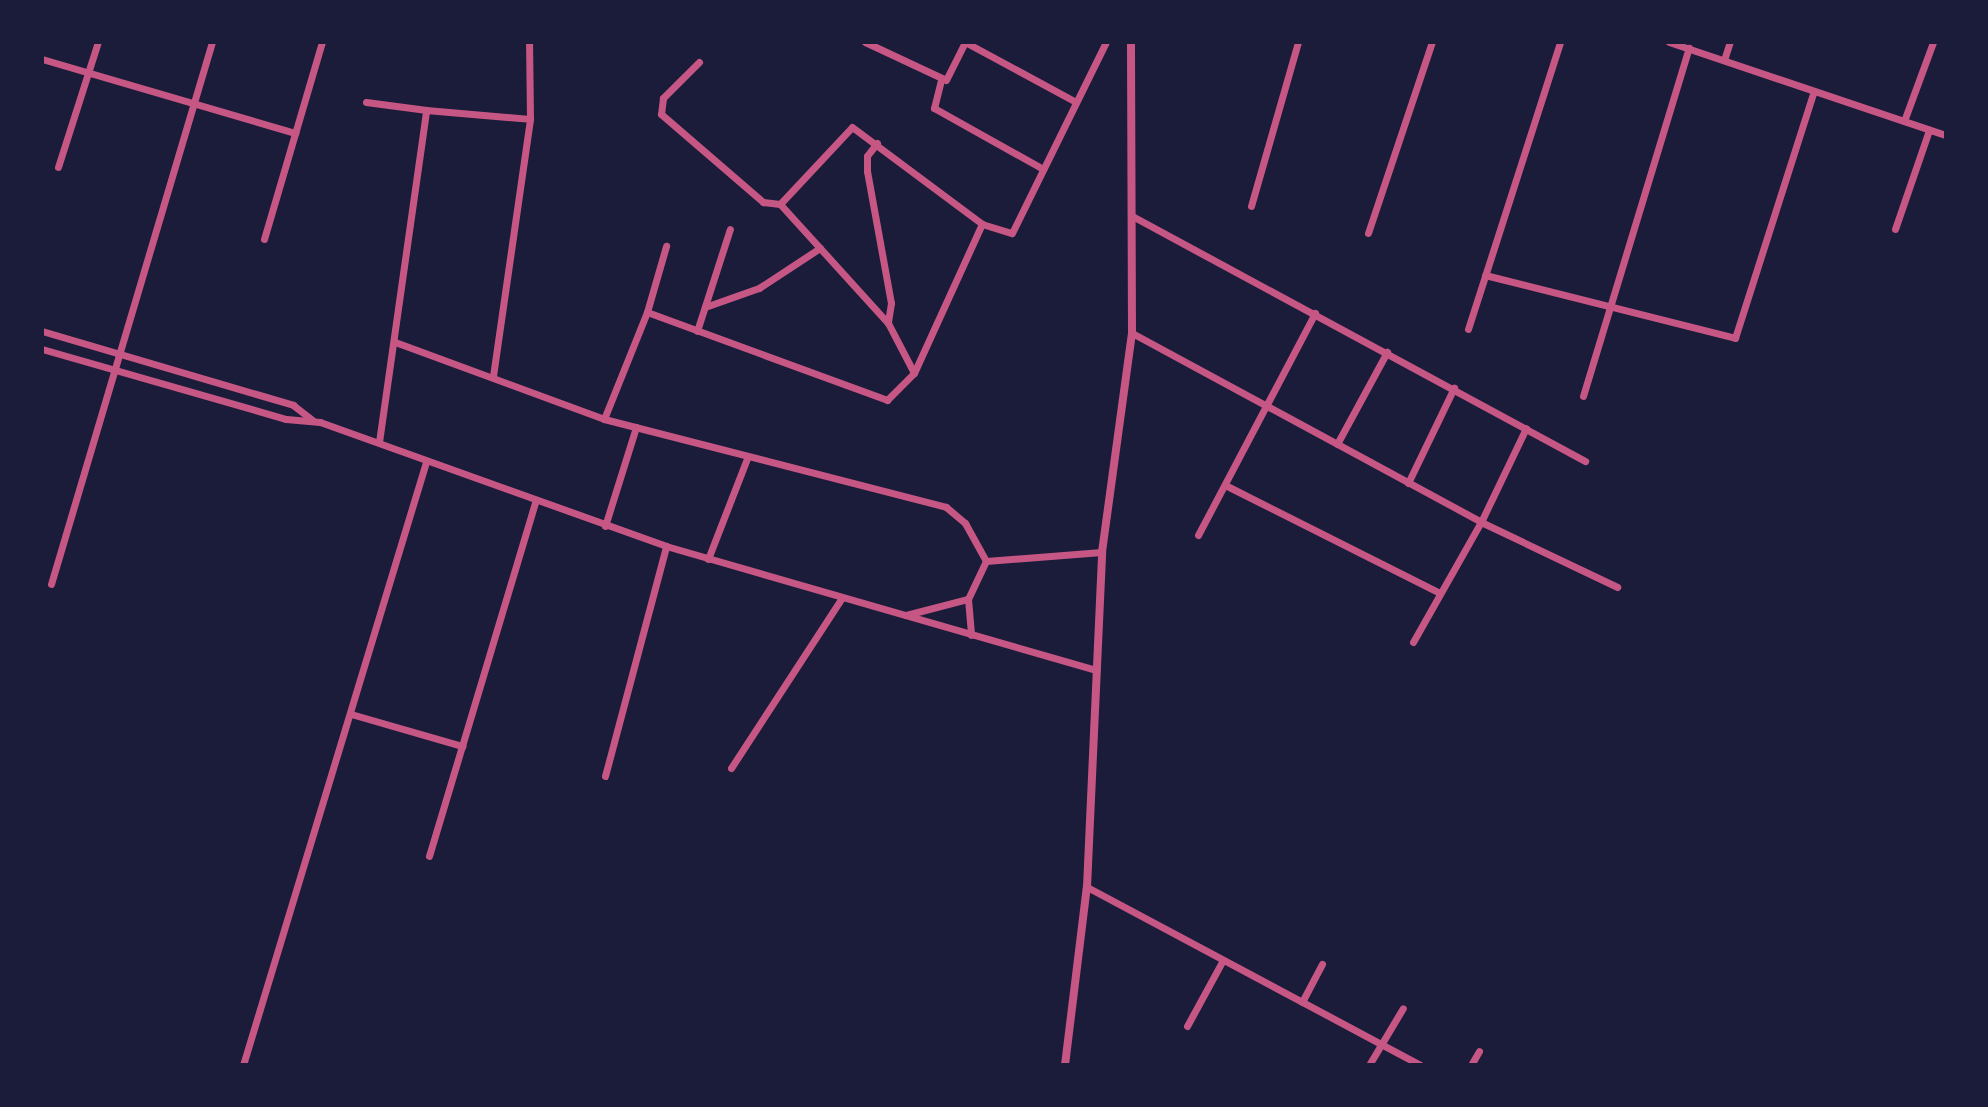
<!DOCTYPE html>
<style>
body{margin:0}
#map{position:relative;width:1988px;height:1107px;overflow:hidden;background:#1b1b3a;font-family:Jost,sans-serif}
div>[style]{position:absolute}
.minor>*{height:7px;margin:-3.5px;padding:0 3.5px;transform-origin:3.5px;border-radius:3.5px;background:#c65784}
.tertiary>*{height:8px;margin:-4px;padding:0 4px;transform-origin:4px;border-radius:4px;background:#c65784}
span{translate:-50% -50%;white-space:nowrap;text-align:center;line-height:1.15;-webkit-text-stroke:8px #1b1b3a;paint-order:stroke}
.frame{position:absolute;inset:0;border:44px solid #1b1b3a;pointer-events:none}
</style>
<div id="map">
<div class="minor">
<i style="left:865px;top:42px;width:89px;rotate:25.1deg"></i>
<i style="left:946px;top:80px;width:42px;rotate:-63.4deg"></i>
<i style="left:965px;top:42px;width:124px;rotate:28.4deg"></i>
<i style="left:1669px;top:42px;width:292px;rotate:18.6deg"></i>
<i style="left:42px;top:59px;width:264px;rotate:16.3deg"></i>
<i style="left:1724px;top:60px;width:19px;rotate:-72deg"></i>
<i style="left:699px;top:62px;width:51px;rotate:135deg"></i>
<i style="left:663px;top:98px;width:16px;rotate:97deg"></i>
<i style="left:661px;top:114px;width:135px;rotate:40.8deg"></i>
<i style="left:763px;top:202px;width:17px;rotate:7deg"></i>
<i style="left:780px;top:204px;width:161px;rotate:47.8deg"></i>
<i style="left:888px;top:323px;width:56px;rotate:62.5deg"></i>
<i style="left:941px;top:80px;width:29px;rotate:104deg"></i>
<i style="left:934px;top:108px;width:125px;rotate:29.2deg"></i>
<i style="left:366px;top:102px;width:61px;rotate:7.6deg"></i>
<i style="left:1904px;top:121px;width:84px;rotate:-69.8deg"></i>
<i style="left:877px;top:143px;width:16px;rotate:128deg"></i>
<i style="left:867px;top:156px;width:15px;rotate:90deg"></i>
<i style="left:867px;top:171px;width:134px;rotate:79.7deg"></i>
<i style="left:891px;top:303px;width:20px;rotate:99deg"></i>
<i style="left:58px;top:167px;width:131px;rotate:-72.3deg"></i>
<i style="left:780px;top:204px;width:105px;rotate:-46.9deg"></i>
<i style="left:852px;top:127px;width:162px;rotate:36.7deg"></i>
<i style="left:982px;top:224px;width:31px;rotate:17deg"></i>
<i style="left:1012px;top:233px;width:213px;rotate:-63.8deg"></i>
<i style="left:1251px;top:206px;width:171px;rotate:-74deg"></i>
<i style="left:1134px;top:217px;width:513px;rotate:28.41deg"></i>
<i style="left:1895px;top:229px;width:105px;rotate:-71deg"></i>
<i style="left:1368px;top:233px;width:201px;rotate:-71.5deg"></i>
<i style="left:264px;top:239px;width:205px;rotate:-73.6deg"></i>
<i style="left:1485px;top:275px;width:258px;rotate:14.1deg"></i>
<i style="left:1735px;top:338px;width:259px;rotate:-72.3deg"></i>
<i style="left:705px;top:307px;width:57px;rotate:-19.4deg"></i>
<i style="left:759px;top:288px;width:73px;rotate:-33.3deg"></i>
<i style="left:647px;top:312px;width:256px;rotate:20.1deg"></i>
<i style="left:887px;top:400px;width:38px;rotate:-45deg"></i>
<i style="left:914px;top:373px;width:164px;rotate:-65.5deg"></i>
<i style="left:1468px;top:329px;width:301px;rotate:-72.2deg"></i>
<i style="left:42px;top:331px;width:262px;rotate:16.4deg"></i>
<i style="left:293px;top:405px;width:24px;rotate:38deg"></i>
<i style="left:697px;top:331px;width:107px;rotate:-72.1deg"></i>
<i style="left:1132px;top:333px;width:397px;rotate:28.4deg"></i>
<i style="left:1481px;top:522px;width:151px;rotate:25.5deg"></i>
<i style="left:395px;top:342px;width:223px;rotate:20.2deg"></i>
<i style="left:604px;top:419px;width:353px;rotate:14.4deg"></i>
<i style="left:946px;top:507px;width:25px;rotate:40deg"></i>
<i style="left:965px;top:523px;width:43px;rotate:61.1deg"></i>
<i style="left:986px;top:561px;width:116px;rotate:-4.4deg"></i>
<i style="left:42px;top:349px;width:254px;rotate:16deg"></i>
<i style="left:286px;top:419px;width:34px;rotate:5deg"></i>
<i style="left:320px;top:422px;width:368px;rotate:19.7deg"></i>
<i style="left:666px;top:546px;width:448px;rotate:16.1deg"></i>
<i style="left:493px;top:376px;width:260px;rotate:-81.8deg"></i>
<i style="left:530px;top:119px;width:77px;rotate:-90.7deg"></i>
<i style="left:1583px;top:396px;width:364px;rotate:-73.1deg"></i>
<i style="left:604px;top:419px;width:115px;rotate:-68.1deg"></i>
<i style="left:647px;top:312px;width:69px;rotate:-73.9deg"></i>
<i style="left:379px;top:442px;width:335px;rotate:-81.9deg"></i>
<i style="left:426px;top:110px;width:104px;rotate:4.9deg"></i>
<i style="left:1337px;top:444px;width:105px;rotate:-61.5deg"></i>
<i style="left:1408px;top:483px;width:106px;rotate:-64.2deg"></i>
<i style="left:1227px;top:486px;width:238px;rotate:26.7deg"></i>
<i style="left:605px;top:526px;width:104px;rotate:-72.6deg"></i>
<i style="left:1198px;top:535px;width:251px;rotate:-62.2deg"></i>
<i style="left:708px;top:559px;width:110px;rotate:-68.8deg"></i>
<i style="left:51px;top:584px;width:565px;rotate:-73.46deg"></i>
<i style="left:968px;top:599px;width:42px;rotate:-64.7deg"></i>
<i style="left:906px;top:615px;width:64px;rotate:-14.5deg"></i>
<i style="left:968px;top:599px;width:36px;rotate:85deg"></i>
<i style="left:1413px;top:642px;width:138px;rotate:-60.5deg"></i>
<i style="left:1481px;top:522px;width:104px;rotate:-64.4deg"></i>
<i style="left:351px;top:714px;width:116px;rotate:16.1deg"></i>
<i style="left:731px;top:768px;width:203px;rotate:-56.9deg"></i>
<i style="left:605px;top:776px;width:238px;rotate:-75.1deg"></i>
<i style="left:429px;top:856px;width:369px;rotate:-73.3deg"></i>
<i style="left:1087px;top:887px;width:378px;rotate:28.1deg"></i>
<i style="left:1302px;top:1002px;width:43px;rotate:-62.2deg"></i>
<i style="left:1187px;top:1026px;width:75px;rotate:-61.4deg"></i>
<i style="left:243px;top:1065px;width:630px;rotate:-73.12deg"></i>
<i style="left:1369px;top:1065px;width:66px;rotate:-59.2deg"></i>
<i style="left:1471px;top:1065px;width:16px;rotate:-60deg"></i>
</div>
<div class="tertiary">
<i style="left:1065px;top:1065px;width:179px;rotate:-83deg"></i>
<i style="left:1087px;top:887px;width:335px;rotate:-87.4deg"></i>
<i style="left:1102px;top:552px;width:221px;rotate:-82.2deg"></i>
<i style="left:1132px;top:333px;width:291px;rotate:-90.2deg"></i>
</div>
<div class="frame"></div>
</div>
